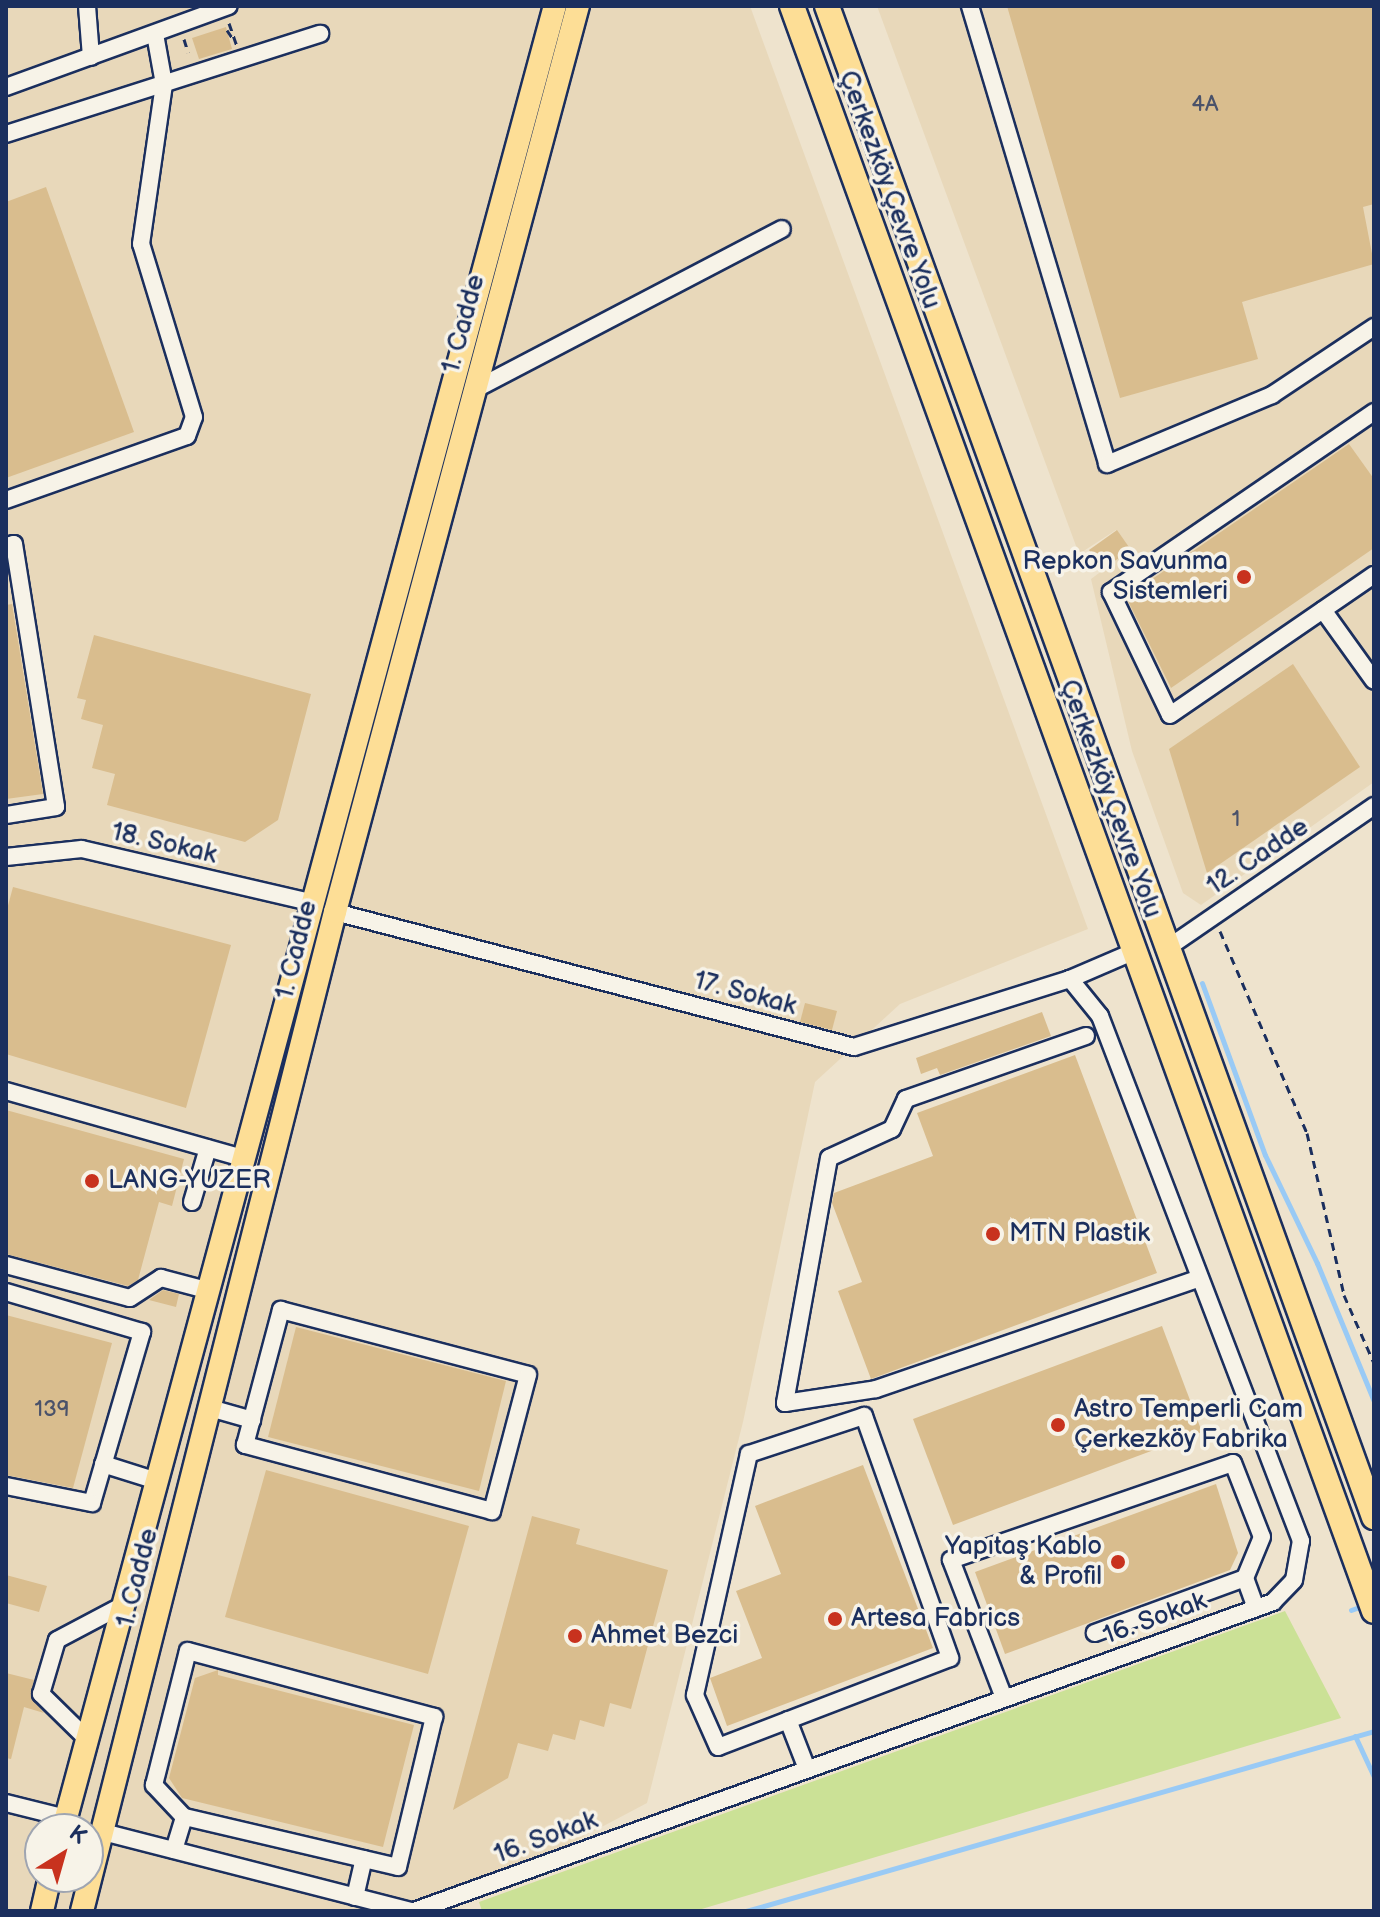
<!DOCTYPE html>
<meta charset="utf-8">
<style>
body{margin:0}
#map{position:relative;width:1380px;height:1917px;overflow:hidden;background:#eee3cd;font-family:"Balsamiq Sans",sans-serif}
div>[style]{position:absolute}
.built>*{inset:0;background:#e8d8ba}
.green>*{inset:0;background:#cbe196}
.stream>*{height:5px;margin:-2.5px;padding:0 2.5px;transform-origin:2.5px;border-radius:2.5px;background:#99caf5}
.building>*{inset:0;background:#d9bd8e}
.path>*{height:3px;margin-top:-1.5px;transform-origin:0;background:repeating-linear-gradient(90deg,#1b2f5e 0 8px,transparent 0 14px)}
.roads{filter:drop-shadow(2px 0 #1b2f5e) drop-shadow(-2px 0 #1b2f5e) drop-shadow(0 2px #1b2f5e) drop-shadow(0 -2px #1b2f5e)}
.minor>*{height:16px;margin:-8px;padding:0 8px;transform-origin:8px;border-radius:8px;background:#f7f3e8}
.major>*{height:22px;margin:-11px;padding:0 11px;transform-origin:11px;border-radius:11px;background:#fdde96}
.highway>*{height:24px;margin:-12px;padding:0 12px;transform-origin:12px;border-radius:12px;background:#fdde96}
.dots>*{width:22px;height:22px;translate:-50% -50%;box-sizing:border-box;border:4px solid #f7f3e8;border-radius:50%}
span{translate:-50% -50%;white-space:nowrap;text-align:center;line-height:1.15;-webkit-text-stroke:7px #f7f3e8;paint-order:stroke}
.number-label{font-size:22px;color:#4a526a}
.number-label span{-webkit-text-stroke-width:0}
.street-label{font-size:26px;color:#1b2f5e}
.poi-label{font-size:26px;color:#1b2f5e}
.right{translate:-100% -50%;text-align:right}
.left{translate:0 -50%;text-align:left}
.frame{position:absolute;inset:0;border:8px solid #1b2f5e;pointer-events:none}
.north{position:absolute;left:24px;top:1813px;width:80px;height:80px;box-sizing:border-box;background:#f7f3e8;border:2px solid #9fa5b1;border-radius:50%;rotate:37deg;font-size:22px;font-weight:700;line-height:32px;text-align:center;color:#1b2f5e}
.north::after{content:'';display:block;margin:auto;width:28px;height:36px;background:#c8321e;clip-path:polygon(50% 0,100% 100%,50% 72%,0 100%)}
</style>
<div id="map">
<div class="built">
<i style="clip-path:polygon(evenodd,6px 6px,750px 6px,1088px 929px,900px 1004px,815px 1082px,743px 1422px,647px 1803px,443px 1911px,6px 1911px,6px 6px,40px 1829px,88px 1829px,88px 1877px,40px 1877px,40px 1829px)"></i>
<i style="clip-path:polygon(877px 6px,1374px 6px,1374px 782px,1201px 905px,1183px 893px,1132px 751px,1091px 579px,1130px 550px,1116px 530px,1079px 554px)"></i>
</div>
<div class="green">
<i style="clip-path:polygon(1285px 1611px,1341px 1718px,695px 1911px,482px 1911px,479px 1902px)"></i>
</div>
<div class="stream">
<i style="left:1202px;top:983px;width:183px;rotate:69.9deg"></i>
<i style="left:1265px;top:1155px;width:120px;rotate:64.3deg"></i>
<i style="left:1317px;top:1263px;width:149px;rotate:67.6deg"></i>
<i style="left:1351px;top:1610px;width:15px;rotate:-20deg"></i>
<i style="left:1355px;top:1736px;width:45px;rotate:65.1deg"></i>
<i style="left:746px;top:1911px;width:653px;rotate:-15.99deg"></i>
</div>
<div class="building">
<i style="clip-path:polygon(1007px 6px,1374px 6px,1374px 204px,1363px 207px,1374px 264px,1242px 302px,1258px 359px,1120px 398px)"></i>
<i style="clip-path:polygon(226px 27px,232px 49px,199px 59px,192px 38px)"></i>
<i style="clip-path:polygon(46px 187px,134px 432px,6px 478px,6px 202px)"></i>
<i style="clip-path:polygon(1349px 444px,1374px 479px,1374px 548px,1171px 688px,1126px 597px)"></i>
<i style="clip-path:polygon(1117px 530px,1131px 550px,1103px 569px,1089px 550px)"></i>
<i style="clip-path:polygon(12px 604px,43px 794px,6px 799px,6px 605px)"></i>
<i style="clip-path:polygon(94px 635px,311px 694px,278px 820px,245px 842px,107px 805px,115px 774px,92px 768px,103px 725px,81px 719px,86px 700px,77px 698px)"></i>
<i style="clip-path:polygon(1293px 664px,1360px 767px,1207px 873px,1169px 749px)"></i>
<i style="clip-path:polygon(13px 887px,231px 945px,186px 1108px,6px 1054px,6px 913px)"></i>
<i style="clip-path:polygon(805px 1003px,837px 1011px,832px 1030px,800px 1022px)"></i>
<i style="clip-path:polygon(1042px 1012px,1051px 1036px,940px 1075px,937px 1068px,921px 1074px,916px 1058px)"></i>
<i style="clip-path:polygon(1075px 1055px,1157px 1273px,871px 1379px,838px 1291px,862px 1282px,832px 1203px,834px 1193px,933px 1156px,917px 1113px)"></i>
<i style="clip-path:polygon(6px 1110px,184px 1159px,172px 1206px,159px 1202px,138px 1280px,128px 1286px,6px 1254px)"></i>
<i style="clip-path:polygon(163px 1290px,179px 1294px,176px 1307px,149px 1300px)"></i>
<i style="clip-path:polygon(6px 1315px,112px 1343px,73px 1488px,6px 1475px)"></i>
<i style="clip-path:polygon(1162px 1326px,1202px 1432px,953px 1525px,913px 1419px)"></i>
<i style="clip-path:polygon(296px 1327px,506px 1381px,479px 1491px,268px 1437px)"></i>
<i style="clip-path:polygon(863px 1465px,933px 1648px,727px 1726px,710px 1678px,762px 1658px,736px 1591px,781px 1574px,755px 1506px)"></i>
<i style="clip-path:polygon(266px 1470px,469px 1526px,428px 1674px,225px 1617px)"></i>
<i style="clip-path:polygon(1216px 1484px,1238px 1553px,1230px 1570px,1005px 1654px,975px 1572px)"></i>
<i style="clip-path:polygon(532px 1516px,580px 1529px,576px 1544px,668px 1570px,631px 1709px,610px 1703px,604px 1727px,580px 1720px,575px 1740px,553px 1734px,548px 1751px,518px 1743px,508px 1778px,453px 1810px)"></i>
<i style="clip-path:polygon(6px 1575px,47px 1586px,39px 1612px,6px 1603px)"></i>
<i style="clip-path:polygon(218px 1670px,218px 1675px,414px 1725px,383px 1847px,182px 1798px,169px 1778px,195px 1678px)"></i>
<i style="clip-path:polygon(6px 1673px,34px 1680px,31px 1698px,44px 1713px,24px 1707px,11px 1759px,6px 1758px)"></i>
</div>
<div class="path">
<i style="left:229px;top:23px;width:24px;rotate:71deg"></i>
<i style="left:227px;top:30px;width:14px;rotate:56deg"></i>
<i style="left:184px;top:39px;width:14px;rotate:73deg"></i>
<i style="left:1220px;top:931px;width:220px;rotate:66.7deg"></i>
<i style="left:1307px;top:1133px;width:166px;rotate:77.1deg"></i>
<i style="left:1344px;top:1295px;width:74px;rotate:66.2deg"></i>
</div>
<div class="roads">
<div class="minor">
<i style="left:87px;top:6px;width:51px;rotate:85.5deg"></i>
<i style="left:970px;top:6px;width:478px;rotate:73.3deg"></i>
<i style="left:1107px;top:464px;width:179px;rotate:-22.7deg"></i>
<i style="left:1272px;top:395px;width:123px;rotate:-33.7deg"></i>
<i style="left:6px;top:87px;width:237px;rotate:-20deg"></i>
<i style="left:6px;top:134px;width:330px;rotate:-17.7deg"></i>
<i style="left:476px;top:389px;width:345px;rotate:-27.6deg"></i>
<i style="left:1374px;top:412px;width:319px;rotate:145.6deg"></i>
<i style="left:1111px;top:592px;width:136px;rotate:64.4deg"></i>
<i style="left:1170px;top:715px;width:247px;rotate:-34.5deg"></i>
<i style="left:6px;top:500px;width:192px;rotate:-19.5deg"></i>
<i style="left:187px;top:436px;width:20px;rotate:-70deg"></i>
<i style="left:194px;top:417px;width:181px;rotate:-107deg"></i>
<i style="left:141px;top:244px;width:162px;rotate:-81.8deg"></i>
<i style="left:164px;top:84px;width:51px;rotate:-100.2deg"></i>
<i style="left:6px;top:546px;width:8px;rotate:-14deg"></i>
<i style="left:14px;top:544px;width:266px;rotate:80.9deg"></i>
<i style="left:56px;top:807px;width:51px;rotate:170.9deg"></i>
<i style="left:1323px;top:610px;width:87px;rotate:54.3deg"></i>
<i style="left:6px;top:857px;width:76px;rotate:-6deg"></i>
<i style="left:82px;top:849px;width:233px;rotate:13.1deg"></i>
<i style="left:335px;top:912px;width:536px;rotate:14.58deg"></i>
<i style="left:854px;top:1047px;width:226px;rotate:-17.5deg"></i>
<i style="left:1070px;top:979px;width:71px;rotate:-23.3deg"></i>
<i style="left:1169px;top:947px;width:249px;rotate:-34.5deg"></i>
<i style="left:1086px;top:1036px;width:191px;rotate:160.7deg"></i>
<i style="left:906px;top:1099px;width:33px;rotate:115deg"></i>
<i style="left:892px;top:1129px;width:69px;rotate:155.3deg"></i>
<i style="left:829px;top:1158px;width:249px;rotate:100.2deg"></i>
<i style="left:785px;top:1403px;width:92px;rotate:-8.7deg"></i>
<i style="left:876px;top:1389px;width:342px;rotate:-18.9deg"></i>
<i style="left:6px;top:1091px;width:245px;rotate:15.8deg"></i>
<i style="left:192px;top:1202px;width:56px;rotate:-73.5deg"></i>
<i style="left:6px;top:1265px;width:128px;rotate:14.9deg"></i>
<i style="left:130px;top:1298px;width:37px;rotate:-33deg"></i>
<i style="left:161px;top:1278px;width:47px;rotate:14.9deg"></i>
<i style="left:6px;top:1292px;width:142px;rotate:16.4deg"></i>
<i style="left:142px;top:1332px;width:178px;rotate:106.3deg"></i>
<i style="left:92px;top:1503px;width:88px;rotate:-168.8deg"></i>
<i style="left:281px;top:1310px;width:255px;rotate:14.7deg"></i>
<i style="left:528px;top:1375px;width:141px;rotate:104.8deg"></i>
<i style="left:492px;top:1511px;width:256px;rotate:-165deg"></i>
<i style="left:245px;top:1445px;width:140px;rotate:-75.1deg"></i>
<i style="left:210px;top:1408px;width:44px;rotate:15.9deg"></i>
<i style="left:864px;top:1416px;width:257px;rotate:70.4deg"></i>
<i style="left:950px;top:1658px;width:248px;rotate:159deg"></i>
<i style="left:718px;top:1747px;width:57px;rotate:-113.9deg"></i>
<i style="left:695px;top:1695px;width:247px;rotate:-77.4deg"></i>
<i style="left:749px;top:1454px;width:121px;rotate:-18.3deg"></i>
<i style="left:103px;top:1464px;width:57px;rotate:17.5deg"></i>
<i style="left:1245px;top:1578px;width:32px;rotate:70deg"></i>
<i style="left:188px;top:1651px;width:255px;rotate:15deg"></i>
<i style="left:434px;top:1717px;width:154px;rotate:103.5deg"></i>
<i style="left:398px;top:1867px;width:220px;rotate:-166.8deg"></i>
<i style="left:184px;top:1817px;width:44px;rotate:-133.2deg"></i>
<i style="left:154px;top:1785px;width:138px;rotate:-75.8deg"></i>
<i style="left:1004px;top:1698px;width:148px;rotate:-111deg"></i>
<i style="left:951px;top:1560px;width:298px;rotate:-19deg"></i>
<i style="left:1233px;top:1463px;width:79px;rotate:68.6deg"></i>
<i style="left:1262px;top:1537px;width:44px;rotate:112.5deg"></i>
<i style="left:1245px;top:1578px;width:160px;rotate:159.9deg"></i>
<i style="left:788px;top:1720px;width:53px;rotate:68.8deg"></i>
<i style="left:88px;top:1740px;width:66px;rotate:-135.6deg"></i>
<i style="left:41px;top:1694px;width:56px;rotate:-73.5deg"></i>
<i style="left:57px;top:1640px;width:77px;rotate:-27.9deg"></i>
<i style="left:6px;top:1803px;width:62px;rotate:14deg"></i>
<i style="left:103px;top:1832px;width:318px;rotate:14.4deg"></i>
<i style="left:174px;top:1850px;width:34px;rotate:-73deg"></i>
<i style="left:355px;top:1897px;width:39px;rotate:-77deg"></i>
<i style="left:414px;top:1911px;width:913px;rotate:-19.78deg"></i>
<i style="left:1273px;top:1602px;width:30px;rotate:-46deg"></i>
<i style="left:1294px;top:1580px;width:40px;rotate:-80deg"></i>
<i style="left:1301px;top:1541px;width:562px;rotate:-110.95deg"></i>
<i style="left:1100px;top:1016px;width:48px;rotate:-129deg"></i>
</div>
<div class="major">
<i style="left:63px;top:1829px;width:1888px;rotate:-74.9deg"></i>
<i style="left:42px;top:1911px;width:35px;rotate:-77deg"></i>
<i style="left:82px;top:1911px;width:1031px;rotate:-75.79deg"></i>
<i style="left:335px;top:912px;width:938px;rotate:-74.99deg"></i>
</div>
<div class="highway">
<i style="left:792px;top:6px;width:1707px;rotate:70.07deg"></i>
<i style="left:827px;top:6px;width:1607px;rotate:70.1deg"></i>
</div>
</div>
<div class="dots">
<i style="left:1244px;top:577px;background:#c8321e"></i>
<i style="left:92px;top:1181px;background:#c8321e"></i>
<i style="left:993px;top:1234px;background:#c8321e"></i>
<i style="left:1058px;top:1425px;background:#c8321e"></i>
<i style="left:1118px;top:1562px;background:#c8321e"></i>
<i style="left:835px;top:1619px;background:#c8321e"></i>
<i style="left:575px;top:1636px;background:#c8321e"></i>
</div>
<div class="number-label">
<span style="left:1205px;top:105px">4A</span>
<span style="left:1236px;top:820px">1</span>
<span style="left:52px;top:1410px">139</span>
</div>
<div class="street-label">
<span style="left:889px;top:190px;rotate:70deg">Çerkezköy Çevre Yolu</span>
<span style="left:464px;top:324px;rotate:-75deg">1. Cadde</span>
<span style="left:1110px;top:799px;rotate:70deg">Çerkezköy Çevre Yolu</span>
<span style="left:164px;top:844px;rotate:13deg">18. Sokak</span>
<span style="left:1258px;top:857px;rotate:-34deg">12. Cadde</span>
<span style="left:297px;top:950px;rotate:-76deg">1. Cadde</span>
<span style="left:745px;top:994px;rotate:15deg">17. Sokak</span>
<span style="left:138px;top:1578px;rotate:-76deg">1. Cadde</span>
<span style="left:1155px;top:1619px;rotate:-20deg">16. Sokak</span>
<span style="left:546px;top:1838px;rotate:-20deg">16. Sokak</span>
</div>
<div class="poi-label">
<span class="right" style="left:1228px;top:577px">Repkon Savunma<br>Sistemleri</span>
<span class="left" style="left:108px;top:1181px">LANG-YUZER</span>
<span class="left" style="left:1009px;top:1234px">MTN Plastik</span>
<span class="left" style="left:1074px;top:1425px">Astro Temperli Cam<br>Çerkezköy Fabrika</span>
<span class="right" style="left:1102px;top:1562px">Yapıtaş Kablo<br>&amp; Profil</span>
<span class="left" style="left:851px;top:1619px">Artesa Fabrics</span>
<span class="left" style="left:591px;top:1636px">Ahmet Bezci</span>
</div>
<div class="frame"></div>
<div class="north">K</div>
</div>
